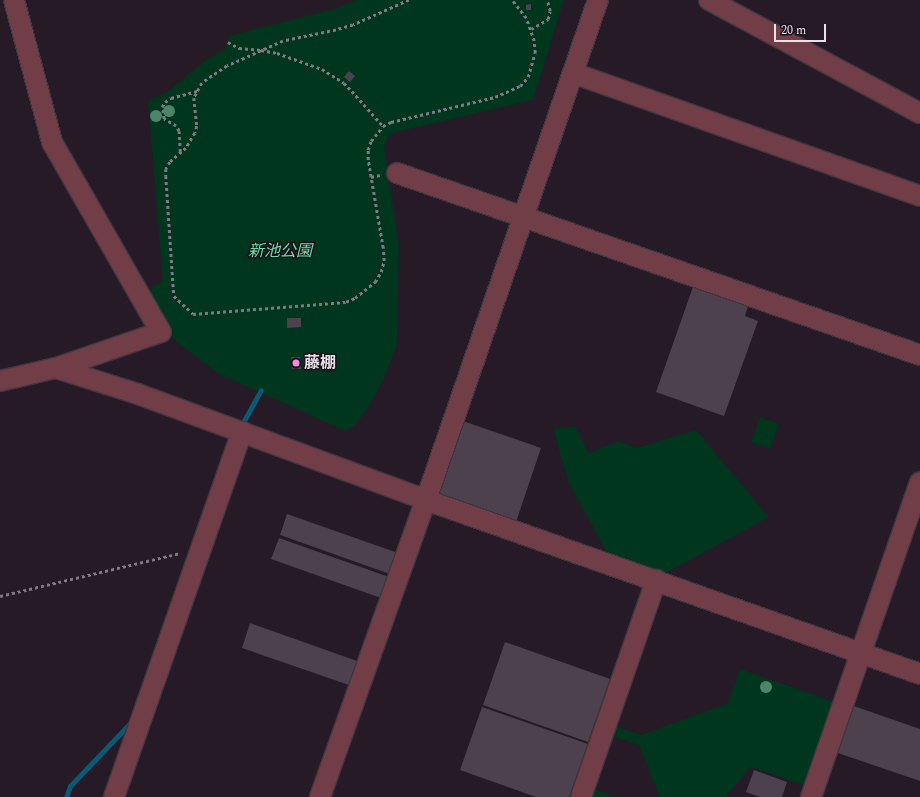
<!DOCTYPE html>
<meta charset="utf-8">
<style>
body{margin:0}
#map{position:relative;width:920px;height:797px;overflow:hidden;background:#251a26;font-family:Spectral,"Noto Sans JP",serif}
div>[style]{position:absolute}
.green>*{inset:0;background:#00351e}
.stream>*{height:5px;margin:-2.5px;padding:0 2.5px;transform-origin:2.5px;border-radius:2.5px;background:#0a5a76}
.building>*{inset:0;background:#4d414e}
.path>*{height:2.5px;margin-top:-1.25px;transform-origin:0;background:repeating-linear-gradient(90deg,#817882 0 3px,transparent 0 6px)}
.roads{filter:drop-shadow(1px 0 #403641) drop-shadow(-1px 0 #403641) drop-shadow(0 1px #403641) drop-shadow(0 -1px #403641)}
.minor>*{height:20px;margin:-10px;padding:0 10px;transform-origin:10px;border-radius:10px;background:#713d46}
.trees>*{width:12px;height:12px;margin:-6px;border-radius:50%;background:#4d856a}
.dots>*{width:11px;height:11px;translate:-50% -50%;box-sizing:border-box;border:2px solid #1b111c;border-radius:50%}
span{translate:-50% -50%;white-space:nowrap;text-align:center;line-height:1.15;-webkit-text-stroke:3px #1b111c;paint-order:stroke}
.park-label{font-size:16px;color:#6edda2;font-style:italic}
.poi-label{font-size:16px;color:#e9e2ea;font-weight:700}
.left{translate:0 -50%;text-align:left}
.scale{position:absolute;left:774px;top:24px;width:52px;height:18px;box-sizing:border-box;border:2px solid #e9e2ea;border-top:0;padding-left:5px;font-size:12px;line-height:14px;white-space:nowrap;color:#e9e2ea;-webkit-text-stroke:3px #1b111c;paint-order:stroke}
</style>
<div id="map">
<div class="green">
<i style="clip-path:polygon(356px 0,564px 0,533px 100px,396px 132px,388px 137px,384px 147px,399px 245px,397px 345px,384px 378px,367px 410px,355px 425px,346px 431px,221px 375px,179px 344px,168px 332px,145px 293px,163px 280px,148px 101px,167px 92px,208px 59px,225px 49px,229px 36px,334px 9px)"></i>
<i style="clip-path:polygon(760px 417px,779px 424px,770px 449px,751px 442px)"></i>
<i style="clip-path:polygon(575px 426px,589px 453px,618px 441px,637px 448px,696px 430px,769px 517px,666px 573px,608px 554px,570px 485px,560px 454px,554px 429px)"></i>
<i style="clip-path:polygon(740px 669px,838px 703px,809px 787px,750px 767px,726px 797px,660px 797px,639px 745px,609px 735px,612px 725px,641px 735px,728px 703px)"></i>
<i style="clip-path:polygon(590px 788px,616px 797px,587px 797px)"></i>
</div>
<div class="stream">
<i style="left:240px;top:428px;width:43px;rotate:-61.1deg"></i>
<i style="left:66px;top:797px;width:12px;rotate:-70deg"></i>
<i style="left:70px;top:786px;width:91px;rotate:-46.3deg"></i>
</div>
<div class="building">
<i style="clip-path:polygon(531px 4px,531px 10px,526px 10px,526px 5px)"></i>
<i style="clip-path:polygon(349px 71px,355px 76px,350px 82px,344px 77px)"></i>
<i style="clip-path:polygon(694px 284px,749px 303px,745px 316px,758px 321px,724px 416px,656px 392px)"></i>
<i style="clip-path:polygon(287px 318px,301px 318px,301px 327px,287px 328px)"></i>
<i style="clip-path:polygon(291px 357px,300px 357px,301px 369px,292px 369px)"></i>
<i style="clip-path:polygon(457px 419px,541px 448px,516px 522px,431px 493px)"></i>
<i style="clip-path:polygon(287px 514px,398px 553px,390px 574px,280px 535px)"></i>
<i style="clip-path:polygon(279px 538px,389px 577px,381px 598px,271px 559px)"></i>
<i style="clip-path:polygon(250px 623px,357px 661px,349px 685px,242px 648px)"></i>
<i style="clip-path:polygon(505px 642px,610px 679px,588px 742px,483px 705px)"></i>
<i style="clip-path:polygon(848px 704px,920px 729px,920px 781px,832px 751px)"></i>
<i style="clip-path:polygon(482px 707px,588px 744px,569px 797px,536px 797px,460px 770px)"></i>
<i style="clip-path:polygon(754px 770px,787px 782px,782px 797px,760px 797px,746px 792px)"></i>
</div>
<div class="path">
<i style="left:409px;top:0;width:61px;rotate:155.9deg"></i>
<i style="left:353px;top:25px;width:18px;rotate:164deg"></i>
<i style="left:336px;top:30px;width:54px;rotate:168.3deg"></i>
<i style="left:283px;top:41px;width:61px;rotate:155.9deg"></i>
<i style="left:227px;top:66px;width:30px;rotate:146deg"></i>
<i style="left:202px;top:83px;width:17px;rotate:118deg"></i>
<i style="left:194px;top:98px;width:28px;rotate:84deg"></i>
<i style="left:197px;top:126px;width:7px;rotate:106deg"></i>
<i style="left:195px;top:133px;width:17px;rotate:121deg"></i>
<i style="left:186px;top:148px;width:21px;rotate:139deg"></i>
<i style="left:170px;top:162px;width:8px;rotate:120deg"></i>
<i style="left:166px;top:169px;width:7px;rotate:90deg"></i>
<i style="left:166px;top:176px;width:120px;rotate:86.2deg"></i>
<i style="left:174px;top:296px;width:26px;rotate:43deg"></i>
<i style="left:193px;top:314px;width:153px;rotate:-4.5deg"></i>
<i style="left:346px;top:302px;width:10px;rotate:-24deg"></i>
<i style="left:355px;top:298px;width:26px;rotate:-39deg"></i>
<i style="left:375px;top:282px;width:12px;rotate:-59deg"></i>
<i style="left:381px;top:272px;width:11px;rotate:-75deg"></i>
<i style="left:384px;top:261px;width:13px;rotate:-94deg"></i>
<i style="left:383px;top:248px;width:89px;rotate:-99.7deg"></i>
<i style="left:368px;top:160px;width:10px;rotate:-90deg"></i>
<i style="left:368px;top:150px;width:9px;rotate:-72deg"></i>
<i style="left:371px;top:141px;width:19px;rotate:-51deg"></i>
<i style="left:383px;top:126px;width:9px;rotate:-27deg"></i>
<i style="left:391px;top:122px;width:107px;rotate:-13.5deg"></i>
<i style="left:495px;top:97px;width:27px;rotate:-24deg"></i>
<i style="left:520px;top:86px;width:12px;rotate:-48deg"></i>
<i style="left:528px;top:77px;width:25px;rotate:-74deg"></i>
<i style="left:535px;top:53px;width:12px;rotate:-95deg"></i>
<i style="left:534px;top:41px;width:24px;rotate:-109deg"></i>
<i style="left:526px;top:18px;width:23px;rotate:-128deg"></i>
<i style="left:531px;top:29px;width:20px;rotate:-30deg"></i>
<i style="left:548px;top:19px;width:8px;rotate:-76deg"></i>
<i style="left:550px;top:11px;width:11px;rotate:-105deg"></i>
<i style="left:228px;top:42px;width:13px;rotate:29deg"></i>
<i style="left:239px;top:48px;width:22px;rotate:5deg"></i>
<i style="left:261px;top:50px;width:16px;rotate:11deg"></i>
<i style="left:277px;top:53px;width:48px;rotate:19.6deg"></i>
<i style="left:322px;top:69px;width:26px;rotate:32deg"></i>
<i style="left:344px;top:83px;width:11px;rotate:45deg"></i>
<i style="left:352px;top:91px;width:47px;rotate:48.5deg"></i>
<i style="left:180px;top:152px;width:21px;rotate:-93deg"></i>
<i style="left:179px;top:131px;width:6px;rotate:-121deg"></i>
<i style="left:176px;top:126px;width:14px;rotate:-150deg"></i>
<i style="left:164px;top:119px;width:12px;rotate:-99deg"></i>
<i style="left:162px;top:107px;width:6px;rotate:-59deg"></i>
<i style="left:165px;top:102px;width:7px;rotate:-34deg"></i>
<i style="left:171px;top:98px;width:27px;rotate:-15deg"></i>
<i style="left:371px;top:177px;width:9px;rotate:-13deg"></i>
<i style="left:0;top:596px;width:185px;rotate:-13.4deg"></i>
</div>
<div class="roads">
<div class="minor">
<i style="left:14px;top:0;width:147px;rotate:75deg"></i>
<i style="left:52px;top:142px;width:219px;rotate:60.2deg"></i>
<i style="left:161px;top:332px;width:111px;rotate:161.1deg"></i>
<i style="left:709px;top:0;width:239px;rotate:28.2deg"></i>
<i style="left:573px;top:73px;width:368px;rotate:19.5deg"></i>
<i style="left:397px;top:173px;width:554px;rotate:19.19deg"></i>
<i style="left:0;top:381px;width:57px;rotate:-13.1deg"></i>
<i style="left:56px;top:368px;width:86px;rotate:17.6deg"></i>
<i style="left:138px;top:394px;width:307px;rotate:20.2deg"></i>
<i style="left:426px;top:500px;width:524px;rotate:19.4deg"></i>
<i style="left:114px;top:797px;width:387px;rotate:-70.7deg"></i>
<i style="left:320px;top:797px;width:315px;rotate:-70.4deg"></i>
<i style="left:426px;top:500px;width:529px;rotate:-71.02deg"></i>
<i style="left:581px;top:797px;width:230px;rotate:-70.9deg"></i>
<i style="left:811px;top:797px;width:333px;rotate:-70.9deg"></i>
</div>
</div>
<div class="trees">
<i style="left:169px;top:111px"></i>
<i style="left:156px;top:116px"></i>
<i style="left:766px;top:687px"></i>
</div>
<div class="dots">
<i style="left:296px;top:363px;background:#fc86e4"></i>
</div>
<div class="park-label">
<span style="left:280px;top:251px">新池公園</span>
</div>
<div class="poi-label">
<span class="left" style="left:304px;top:363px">藤棚</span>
</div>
<div class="scale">20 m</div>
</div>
